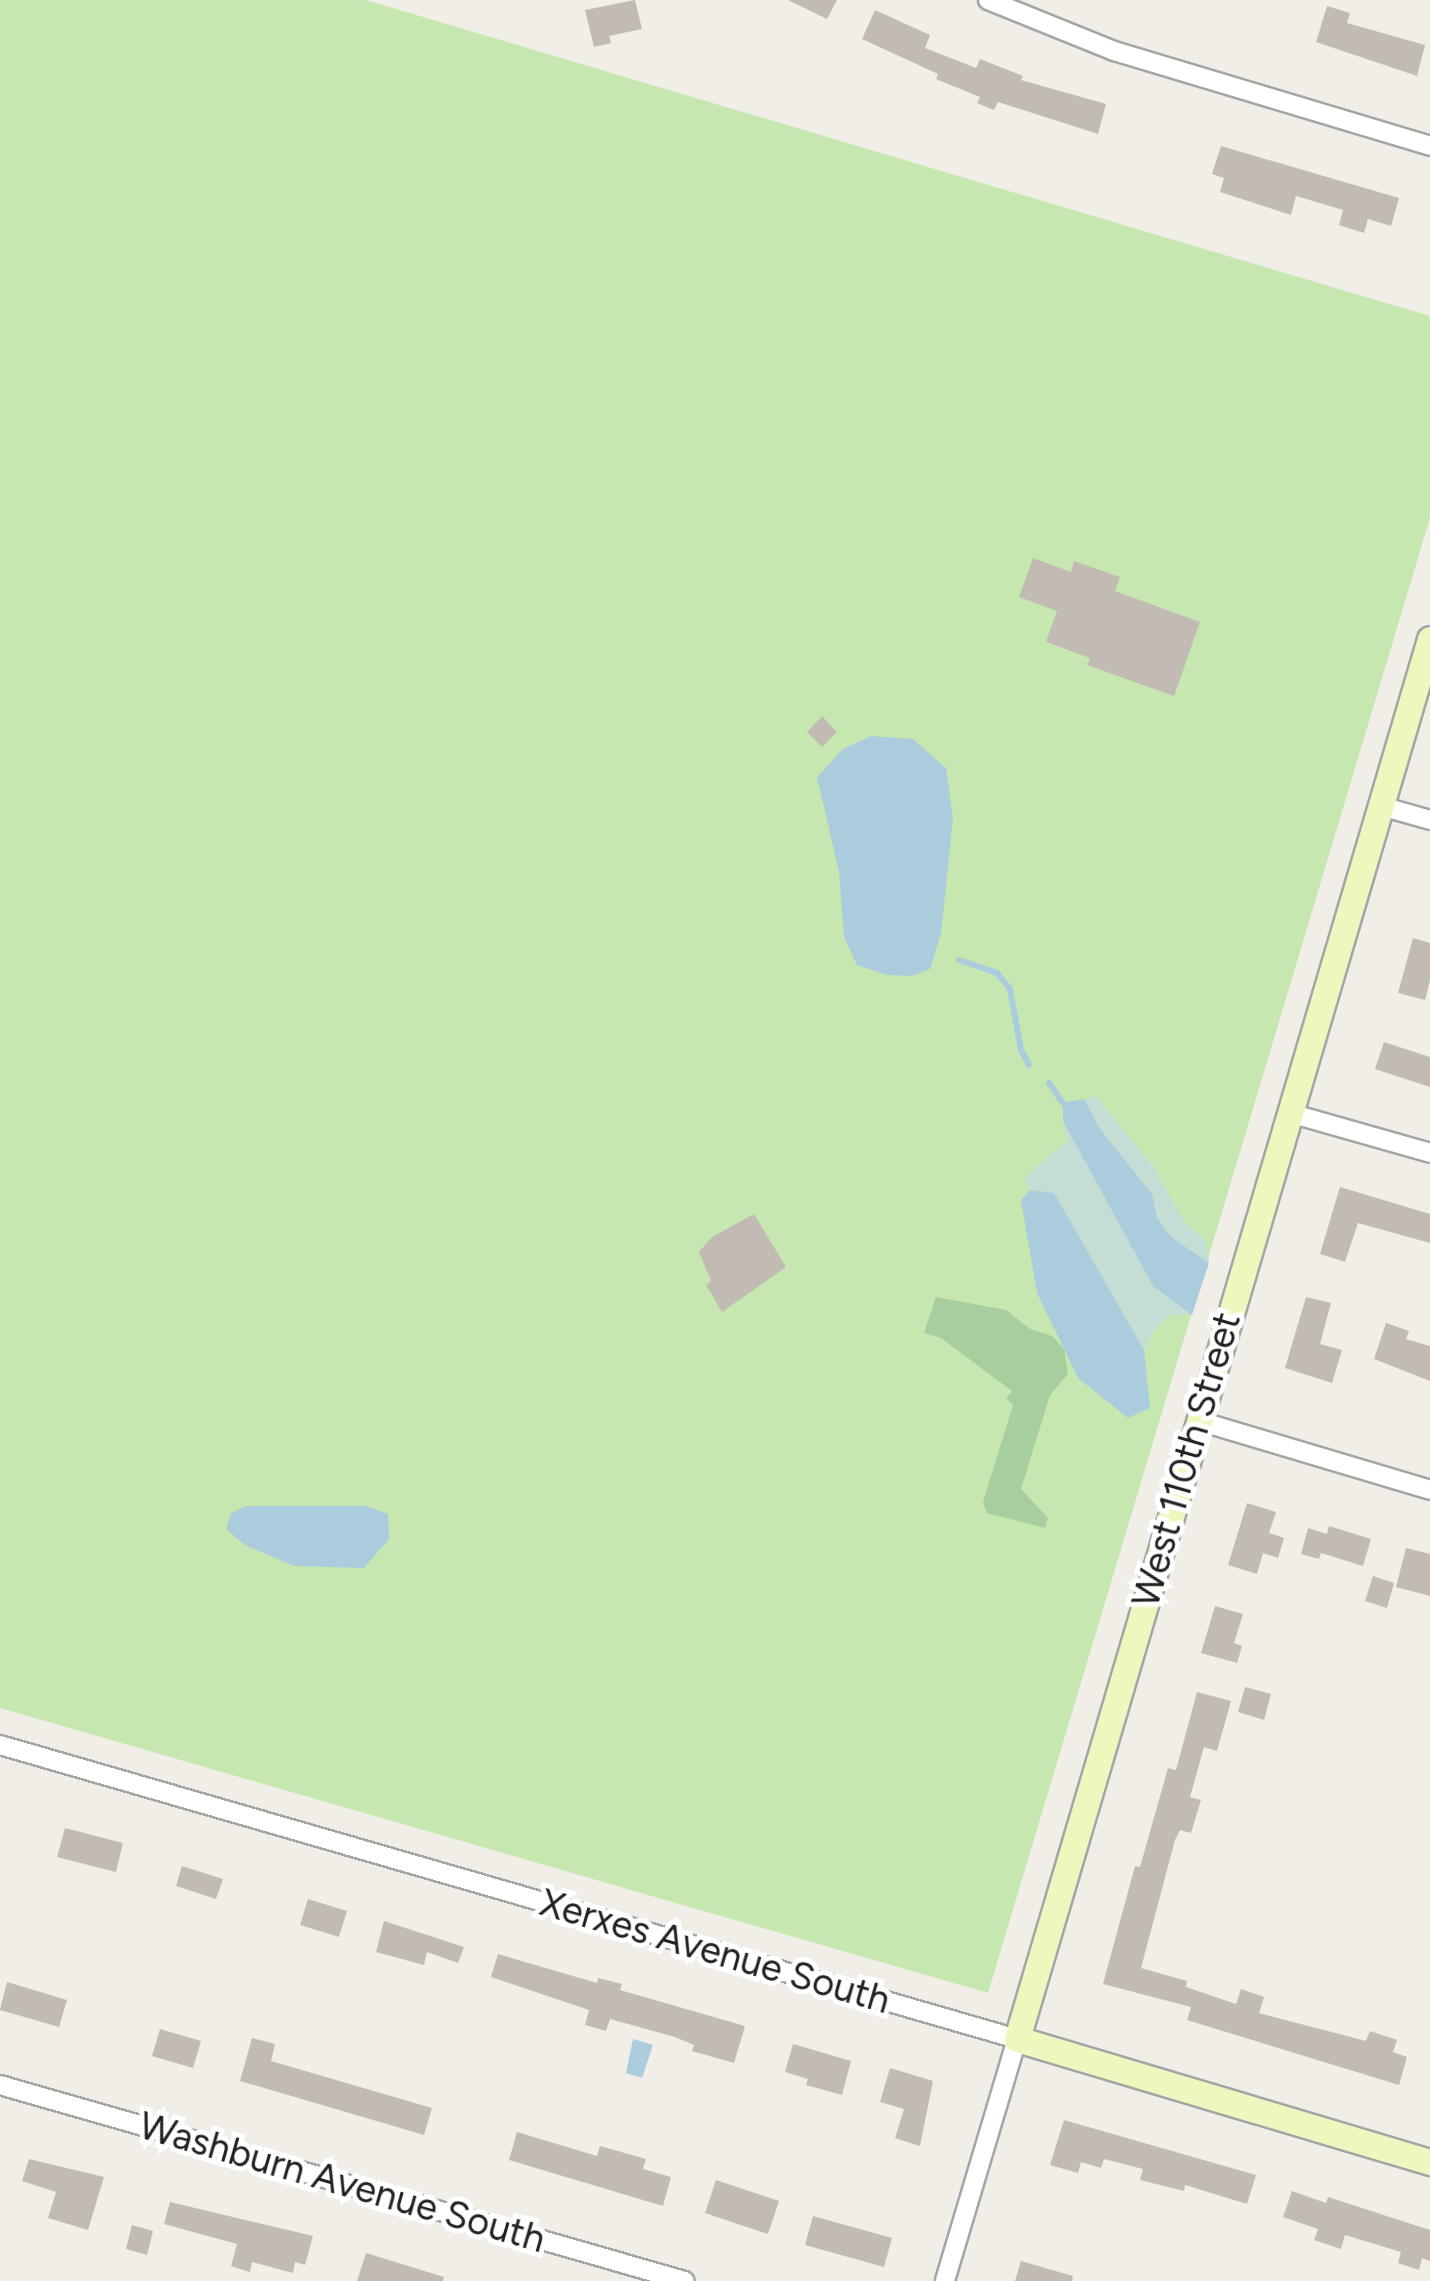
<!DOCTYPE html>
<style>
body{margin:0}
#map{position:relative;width:1430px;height:2281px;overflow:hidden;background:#f1eee8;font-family:Figtree,sans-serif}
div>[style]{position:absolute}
.grass>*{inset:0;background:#c6e8b0}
.forest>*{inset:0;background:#a7ce9e}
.wetland>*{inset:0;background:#c5ded5}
.water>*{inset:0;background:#aaccdc}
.stream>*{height:6px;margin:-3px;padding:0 3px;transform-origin:3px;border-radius:3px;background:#aaccdc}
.building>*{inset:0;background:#c1bbb4}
.roads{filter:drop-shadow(2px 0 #a5a5a5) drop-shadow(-2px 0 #a5a5a5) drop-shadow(0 2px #a5a5a5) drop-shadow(0 -2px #a5a5a5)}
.street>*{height:18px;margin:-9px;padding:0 9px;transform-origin:9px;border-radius:9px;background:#fff}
.secondary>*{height:25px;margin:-12.5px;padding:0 12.5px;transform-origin:12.5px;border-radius:12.5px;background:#eff7bf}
span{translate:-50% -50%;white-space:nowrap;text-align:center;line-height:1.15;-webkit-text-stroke:10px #fff;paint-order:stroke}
.street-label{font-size:38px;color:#212121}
</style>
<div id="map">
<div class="grass">
<i style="clip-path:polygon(0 0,366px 0,1430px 316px,1430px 518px,988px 1993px,0 1708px)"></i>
</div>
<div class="forest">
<i style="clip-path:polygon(936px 1297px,1006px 1310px,1030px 1329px,1052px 1336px,1064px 1349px,1068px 1374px,1050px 1395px,1021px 1489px,1048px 1518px,1045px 1528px,987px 1513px,983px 1502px,1013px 1405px,1006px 1398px,1012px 1391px,941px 1338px,924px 1333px)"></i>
</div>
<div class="wetland">
<i style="clip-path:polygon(1096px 1096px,1153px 1166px,1183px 1220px,1206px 1241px,1209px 1263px,1171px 1237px,1157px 1218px,1152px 1194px,1100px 1129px,1084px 1099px)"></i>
<i style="clip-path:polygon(1063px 1121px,1153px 1286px,1192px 1315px,1170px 1315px,1155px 1330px,1144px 1350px,1054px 1193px,1030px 1190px,1024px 1177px,1067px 1142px)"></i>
</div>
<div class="water">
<i style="clip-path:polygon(871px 736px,913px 739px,946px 768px,953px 818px,941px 934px,930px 969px,912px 976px,887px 975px,857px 965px,844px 937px,839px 872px,817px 777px,843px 749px)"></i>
<i style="clip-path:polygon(1084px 1099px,1100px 1129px,1152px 1194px,1157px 1218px,1171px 1237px,1209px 1263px,1192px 1315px,1153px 1286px,1063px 1121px,1063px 1103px)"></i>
<i style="clip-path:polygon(1030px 1190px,1054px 1193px,1144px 1350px,1150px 1408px,1128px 1418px,1078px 1378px,1037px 1293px,1021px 1200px)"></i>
<i style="clip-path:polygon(246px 1506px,366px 1506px,388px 1514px,389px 1539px,364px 1568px,294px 1566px,245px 1545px,226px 1529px,231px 1513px)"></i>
<i style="clip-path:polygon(633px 2039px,653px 2045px,642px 2078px,626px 2073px)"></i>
</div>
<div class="stream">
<i style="left:959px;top:960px;width:40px;rotate:18.9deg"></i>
<i style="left:997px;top:973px;width:21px;rotate:51deg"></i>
<i style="left:1010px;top:989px;width:62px;rotate:79.8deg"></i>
<i style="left:1021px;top:1050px;width:17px;rotate:62deg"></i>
<i style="left:1049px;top:1083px;width:24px;rotate:55deg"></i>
</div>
<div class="building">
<i style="clip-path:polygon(635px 0,642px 29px,609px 36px,611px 43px,594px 47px,585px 10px)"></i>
<i style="clip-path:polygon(788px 0,837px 0,827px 19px)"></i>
<i style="clip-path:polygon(1327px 6px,1350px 13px,1347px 23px,1425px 45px,1417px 76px,1316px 42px)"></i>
<i style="clip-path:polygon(875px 10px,930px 35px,925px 48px,976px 68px,980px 59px,1023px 76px,1021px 80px,1106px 104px,1098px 134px,998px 102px,994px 110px,977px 103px,980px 97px,936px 79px,938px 74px,862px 39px)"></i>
<i style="clip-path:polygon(1221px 146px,1399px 198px,1391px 226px,1368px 219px,1364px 233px,1339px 225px,1343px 210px,1296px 196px,1291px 215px,1220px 192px,1224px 178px,1212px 174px)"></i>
<i style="clip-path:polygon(1033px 558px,1071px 572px,1074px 561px,1120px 577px,1115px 591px,1200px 622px,1174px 696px,1087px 665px,1090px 658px,1046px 642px,1057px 611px,1019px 597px)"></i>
<i style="clip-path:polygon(822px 716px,837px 732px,822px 747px,807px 732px)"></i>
<i style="clip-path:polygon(1413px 938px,1430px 943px,1430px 980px,1425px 1000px,1398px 993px)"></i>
<i style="clip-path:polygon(1384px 1042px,1430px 1057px,1430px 1087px,1375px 1069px)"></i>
<i style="clip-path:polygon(1340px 1187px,1430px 1214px,1430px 1243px,1358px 1223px,1345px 1262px,1320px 1254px)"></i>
<i style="clip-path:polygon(754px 1214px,786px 1267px,722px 1312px,706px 1285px,711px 1281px,699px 1252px,712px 1237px)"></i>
<i style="clip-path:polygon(1306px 1297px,1331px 1303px,1320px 1344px,1342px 1350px,1332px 1383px,1285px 1368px)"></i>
<i style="clip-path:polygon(1386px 1323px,1409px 1331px,1406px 1339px,1430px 1346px,1430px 1381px,1374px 1359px)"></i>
<i style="clip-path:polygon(1247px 1503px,1276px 1512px,1269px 1533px,1284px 1538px,1278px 1558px,1263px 1553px,1257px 1574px,1228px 1565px)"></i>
<i style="clip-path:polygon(1329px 1526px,1371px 1539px,1363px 1566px,1321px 1553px,1319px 1559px,1301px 1554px,1308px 1528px,1327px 1534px)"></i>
<i style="clip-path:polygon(1406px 1548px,1430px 1554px,1430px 1596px,1396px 1587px)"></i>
<i style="clip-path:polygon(1373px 1576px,1394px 1583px,1387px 1608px,1365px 1601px)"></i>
<i style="clip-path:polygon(1215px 1606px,1243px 1614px,1234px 1643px,1242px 1646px,1237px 1663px,1201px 1653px)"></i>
<i style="clip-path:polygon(1245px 1687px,1271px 1694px,1264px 1720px,1238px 1712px)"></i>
<i style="clip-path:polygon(1197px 1692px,1231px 1701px,1217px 1751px,1204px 1747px,1190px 1797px,1201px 1800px,1191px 1833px,1180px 1830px,1175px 1840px,1141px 1968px,1187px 1981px,1186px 1987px,1236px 2004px,1241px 1989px,1264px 1997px,1259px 2013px,1366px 2041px,1370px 2031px,1397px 2040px,1393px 2052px,1407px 2057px,1399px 2085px,1187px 2020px,1191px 2007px,1103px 1984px,1135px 1866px,1140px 1867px,1168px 1768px,1176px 1770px)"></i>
<i style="clip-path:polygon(65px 1828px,123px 1843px,116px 1872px,57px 1857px)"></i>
<i style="clip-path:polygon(182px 1866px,223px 1879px,216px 1899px,176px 1886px)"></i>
<i style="clip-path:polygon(308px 1899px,347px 1911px,339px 1937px,300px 1925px)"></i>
<i style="clip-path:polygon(384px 1921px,464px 1947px,458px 1963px,427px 1952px,424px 1965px,376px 1952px)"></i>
<i style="clip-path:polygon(498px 1954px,597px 1983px,598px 1978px,622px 1984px,620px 1990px,745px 2026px,734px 2063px,692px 2051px,694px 2045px,675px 2037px,610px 2019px,606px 2031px,585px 2025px,589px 2010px,491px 1977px)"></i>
<i style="clip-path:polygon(7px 1982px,67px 2000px,59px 2027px,0 2010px)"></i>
<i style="clip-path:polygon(160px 2029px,201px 2041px,193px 2068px,152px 2056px)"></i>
<i style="clip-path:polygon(252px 2038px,275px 2044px,271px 2061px,432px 2108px,424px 2135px,240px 2081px)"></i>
<i style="clip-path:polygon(793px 2044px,851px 2061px,842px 2095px,806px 2085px,808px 2079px,785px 2072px)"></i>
<i style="clip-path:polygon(890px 2068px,933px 2081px,920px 2146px,895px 2138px,904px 2109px,880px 2102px)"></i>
<i style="clip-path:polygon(1064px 2120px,1256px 2175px,1247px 2204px,1185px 2185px,1184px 2191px,1140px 2180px,1143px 2169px,1104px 2159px,1101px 2168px,1081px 2162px,1078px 2173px,1050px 2165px)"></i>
<i style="clip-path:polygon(517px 2132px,597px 2156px,600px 2146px,646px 2159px,643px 2169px,671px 2177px,663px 2206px,509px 2160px)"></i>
<i style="clip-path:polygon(29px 2159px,104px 2177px,88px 2230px,48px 2218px,56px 2192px,22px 2181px)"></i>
<i style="clip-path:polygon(716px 2180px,779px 2201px,768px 2234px,705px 2213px)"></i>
<i style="clip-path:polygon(1292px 2191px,1326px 2203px,1328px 2197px,1430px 2230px,1430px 2261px,1422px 2258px,1419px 2270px,1398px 2263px,1401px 2252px,1345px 2235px,1341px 2249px,1314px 2240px,1318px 2229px,1283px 2217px)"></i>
<i style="clip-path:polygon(170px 2202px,313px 2236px,305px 2265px,295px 2262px,293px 2273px,252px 2262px,250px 2272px,231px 2266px,237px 2244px,164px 2224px)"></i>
<i style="clip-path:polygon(813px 2216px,892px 2238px,884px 2267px,805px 2245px)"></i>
<i style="clip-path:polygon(132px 2225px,153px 2231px,147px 2255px,126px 2249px)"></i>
<i style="clip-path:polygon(366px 2253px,444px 2277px,443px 2281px,357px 2281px)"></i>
<i style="clip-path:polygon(1021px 2261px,1073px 2276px,1072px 2281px,1015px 2281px)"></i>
</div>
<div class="roads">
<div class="street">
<i style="left:988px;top:0;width:136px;rotate:22deg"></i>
<i style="left:1114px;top:51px;width:330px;rotate:16.7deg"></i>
<i style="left:1381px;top:806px;width:51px;rotate:15.9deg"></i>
<i style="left:1290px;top:1113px;width:146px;rotate:15.9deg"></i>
<i style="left:1199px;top:1421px;width:241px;rotate:16.6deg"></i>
<i style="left:0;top:1745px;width:1059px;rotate:16.12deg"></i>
<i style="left:1017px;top:2039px;width:252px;rotate:106.6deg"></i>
<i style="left:0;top:2085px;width:712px;rotate:15.97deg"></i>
</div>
<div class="secondary">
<i style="left:1430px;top:639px;width:1460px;rotate:106.44deg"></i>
<i style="left:1017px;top:2039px;width:431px;rotate:16.6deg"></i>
</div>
</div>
<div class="street-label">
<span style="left:1187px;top:1460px;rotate:-74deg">West 110th Street</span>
<span style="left:715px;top:1952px;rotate:16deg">Xerxes Avenue South</span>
<span style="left:342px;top:2183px;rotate:16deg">Washburn Avenue South</span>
</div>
</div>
